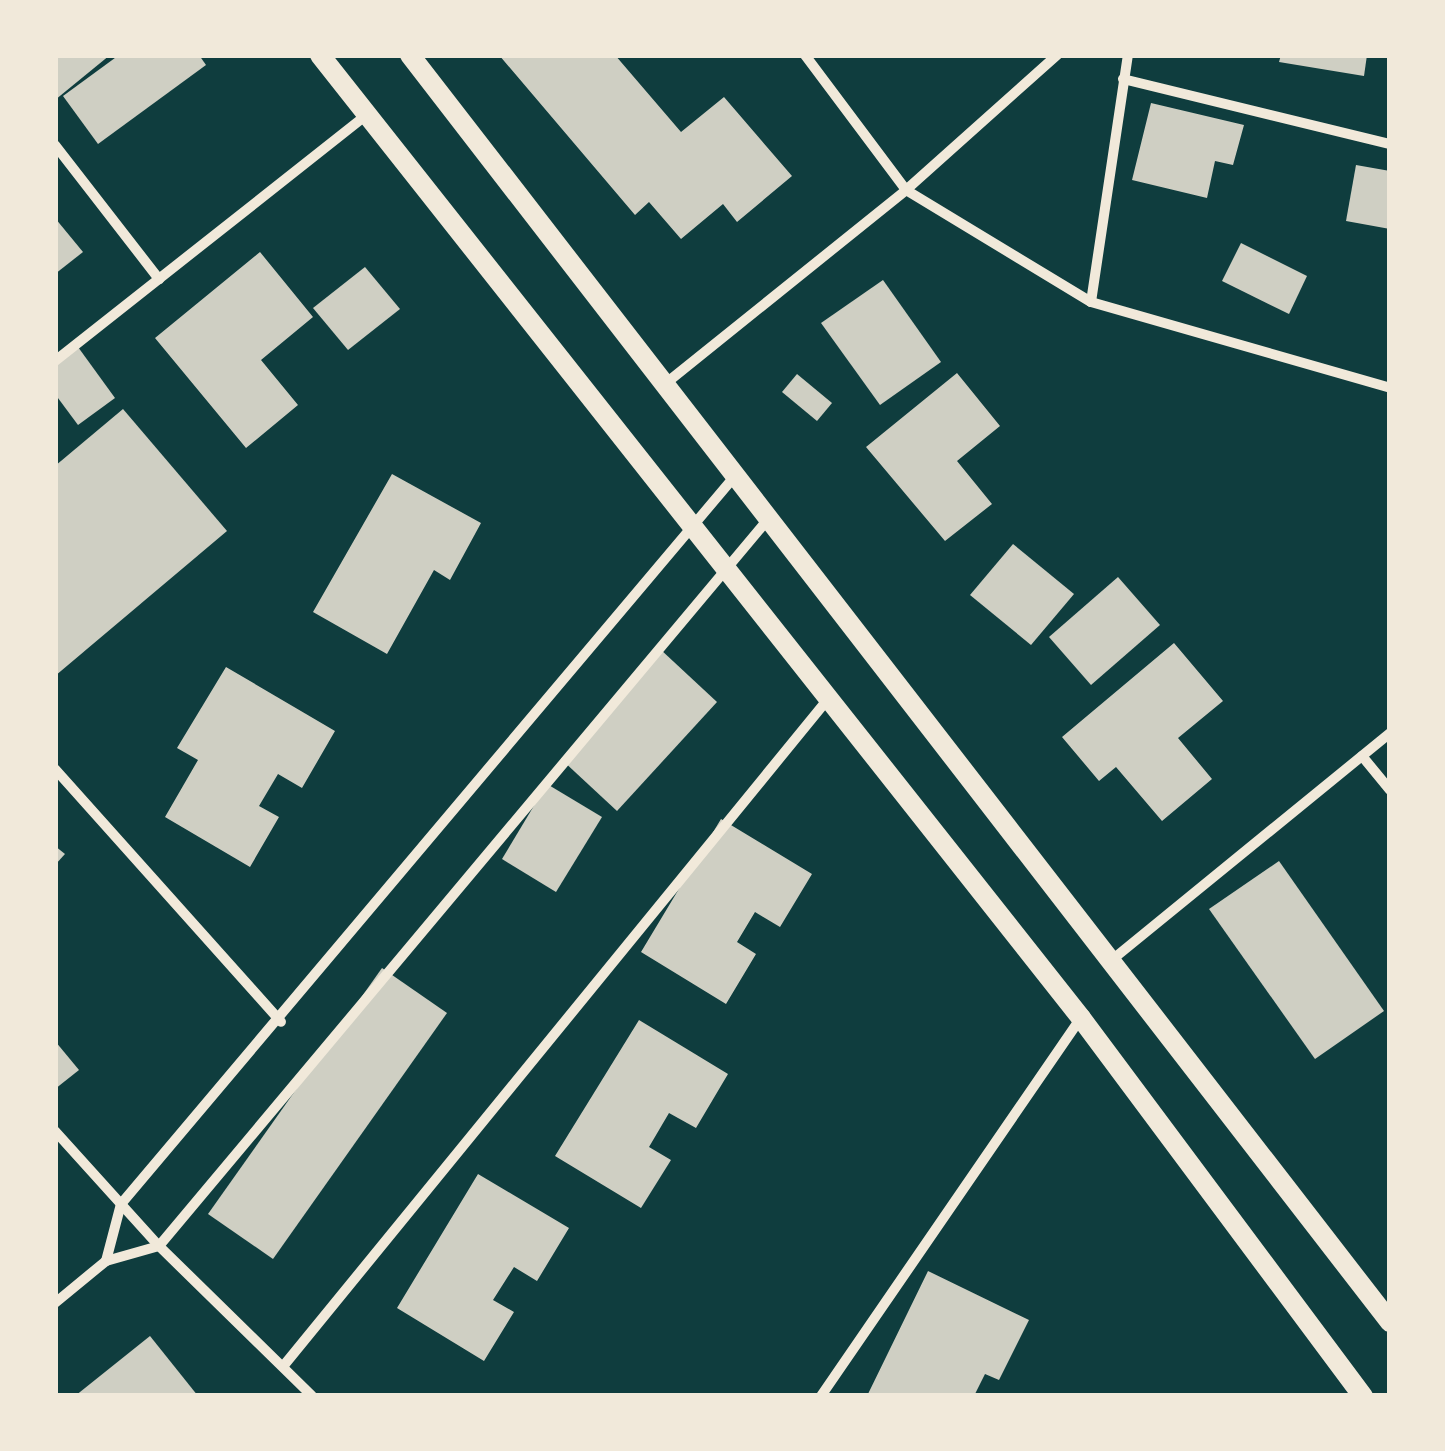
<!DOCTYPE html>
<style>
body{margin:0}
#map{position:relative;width:1445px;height:1451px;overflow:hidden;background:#0f3d3e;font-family:Cabin,sans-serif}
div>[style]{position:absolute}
.building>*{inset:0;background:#cfcfc3}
.minor>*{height:10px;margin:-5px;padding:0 5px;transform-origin:5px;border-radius:5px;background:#f1e9da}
.secondary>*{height:20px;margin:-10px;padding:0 10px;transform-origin:10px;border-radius:10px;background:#f1e9da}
span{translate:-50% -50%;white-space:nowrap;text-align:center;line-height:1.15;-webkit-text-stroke:10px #f1e9da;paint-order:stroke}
.frame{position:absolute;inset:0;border:58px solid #f1e9da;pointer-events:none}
</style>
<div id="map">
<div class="building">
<i style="clip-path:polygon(55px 55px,110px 55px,55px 100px)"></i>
<i style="clip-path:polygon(119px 55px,199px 55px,206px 65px,98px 144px,63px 96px)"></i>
<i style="clip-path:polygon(499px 55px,615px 55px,681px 132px,724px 97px,792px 176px,737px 222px,723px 204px,681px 239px,649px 202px,635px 215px)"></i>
<i style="clip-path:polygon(1281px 55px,1367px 55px,1364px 76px,1279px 62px)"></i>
<i style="clip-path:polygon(1151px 103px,1244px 125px,1233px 165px,1215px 161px,1207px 198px,1132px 180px)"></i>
<i style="clip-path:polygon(1356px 165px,1390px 171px,1390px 229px,1346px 221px)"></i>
<i style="clip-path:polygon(55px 218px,83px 252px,55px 274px)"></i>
<i style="clip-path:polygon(1241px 243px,1307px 276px,1289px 314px,1222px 281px)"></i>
<i style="clip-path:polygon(260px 252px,313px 317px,261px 360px,298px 405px,246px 448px,155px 338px)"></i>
<i style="clip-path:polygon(365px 267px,400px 309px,348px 350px,313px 308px)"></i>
<i style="clip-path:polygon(883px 280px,941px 362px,880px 405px,821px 323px)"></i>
<i style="clip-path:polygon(78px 347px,115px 398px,78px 425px,55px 394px,55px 364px)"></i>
<i style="clip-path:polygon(957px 373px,1000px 426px,957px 461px,992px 504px,945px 541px,866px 447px)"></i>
<i style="clip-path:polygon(797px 374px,832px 403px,817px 421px,782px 392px)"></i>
<i style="clip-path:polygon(123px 409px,227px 531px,55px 676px,55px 466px)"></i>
<i style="clip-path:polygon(392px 474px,481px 523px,450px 580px,434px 570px,387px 654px,313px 612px)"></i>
<i style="clip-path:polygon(1013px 544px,1074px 594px,1031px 645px,970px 595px)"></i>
<i style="clip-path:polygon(1118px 577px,1160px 625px,1091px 685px,1049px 637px)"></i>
<i style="clip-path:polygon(1174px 643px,1223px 701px,1178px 738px,1212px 779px,1162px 821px,1116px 767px,1099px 781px,1062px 737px)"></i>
<i style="clip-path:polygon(660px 649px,717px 702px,617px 811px,561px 759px)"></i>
<i style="clip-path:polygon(226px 667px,335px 731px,302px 788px,278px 774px,259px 806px,279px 817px,250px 867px,165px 817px,198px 760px,177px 748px)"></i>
<i style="clip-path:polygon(547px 784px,602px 817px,556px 892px,502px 859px)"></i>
<i style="clip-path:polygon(721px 819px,812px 874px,780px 927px,755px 912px,737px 942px,756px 954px,726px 1004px,641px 952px)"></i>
<i style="clip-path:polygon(55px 846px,65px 854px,55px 865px)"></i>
<i style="clip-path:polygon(1279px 861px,1384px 1011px,1315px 1059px,1209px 909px)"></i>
<i style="clip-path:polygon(382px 968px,447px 1013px,273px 1259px,208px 1214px)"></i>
<i style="clip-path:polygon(639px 1020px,728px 1074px,696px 1128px,669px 1113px,649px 1147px,671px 1160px,641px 1208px,555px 1156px)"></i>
<i style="clip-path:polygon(55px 1041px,79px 1070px,55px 1089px)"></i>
<i style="clip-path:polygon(478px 1174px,569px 1228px,537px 1281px,514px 1267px,493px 1300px,514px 1312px,484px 1361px,397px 1308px)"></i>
<i style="clip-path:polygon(928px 1271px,1029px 1320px,999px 1380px,985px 1374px,974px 1396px,867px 1396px)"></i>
<i style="clip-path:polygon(150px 1336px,198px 1396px,75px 1396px)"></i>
</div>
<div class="minor">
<i style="left:805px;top:55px;width:169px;rotate:53.2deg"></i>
<i style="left:906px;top:190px;width:216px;rotate:31.2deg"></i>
<i style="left:1091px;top:302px;width:311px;rotate:16deg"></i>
<i style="left:1123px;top:79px;width:275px;rotate:13.7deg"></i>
<i style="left:55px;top:145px;width:170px;rotate:52.2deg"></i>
<i style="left:1091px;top:302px;width:250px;rotate:-81.5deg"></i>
<i style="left:55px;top:361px;width:397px;rotate:-38.3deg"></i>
<i style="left:665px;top:384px;width:309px;rotate:-38.8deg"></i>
<i style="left:906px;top:190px;width:203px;rotate:-41.8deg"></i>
<i style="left:1362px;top:756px;width:44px;rotate:50.5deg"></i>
<i style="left:55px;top:769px;width:339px;rotate:48.2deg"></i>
<i style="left:1113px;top:959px;width:357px;rotate:-39.2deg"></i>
<i style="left:55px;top:1131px;width:155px;rotate:47.9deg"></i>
<i style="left:159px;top:1246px;width:214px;rotate:44.4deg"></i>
<i style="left:106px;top:1261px;width:59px;rotate:-75.3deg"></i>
<i style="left:121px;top:1204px;width:952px;rotate:-49.86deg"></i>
<i style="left:55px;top:1303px;width:66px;rotate:-39.5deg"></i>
<i style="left:106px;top:1261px;width:55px;rotate:-15.8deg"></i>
<i style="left:159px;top:1246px;width:950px;rotate:-50.04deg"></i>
<i style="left:285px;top:1364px;width:859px;rotate:-50.77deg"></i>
<i style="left:821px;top:1396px;width:457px;rotate:-55.5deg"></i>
</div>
<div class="secondary">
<i style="left:320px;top:55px;width:1227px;rotate:51.68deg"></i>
<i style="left:1081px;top:1018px;width:472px;rotate:53.3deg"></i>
<i style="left:410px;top:55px;width:1602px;rotate:52.28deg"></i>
</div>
<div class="frame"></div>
</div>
